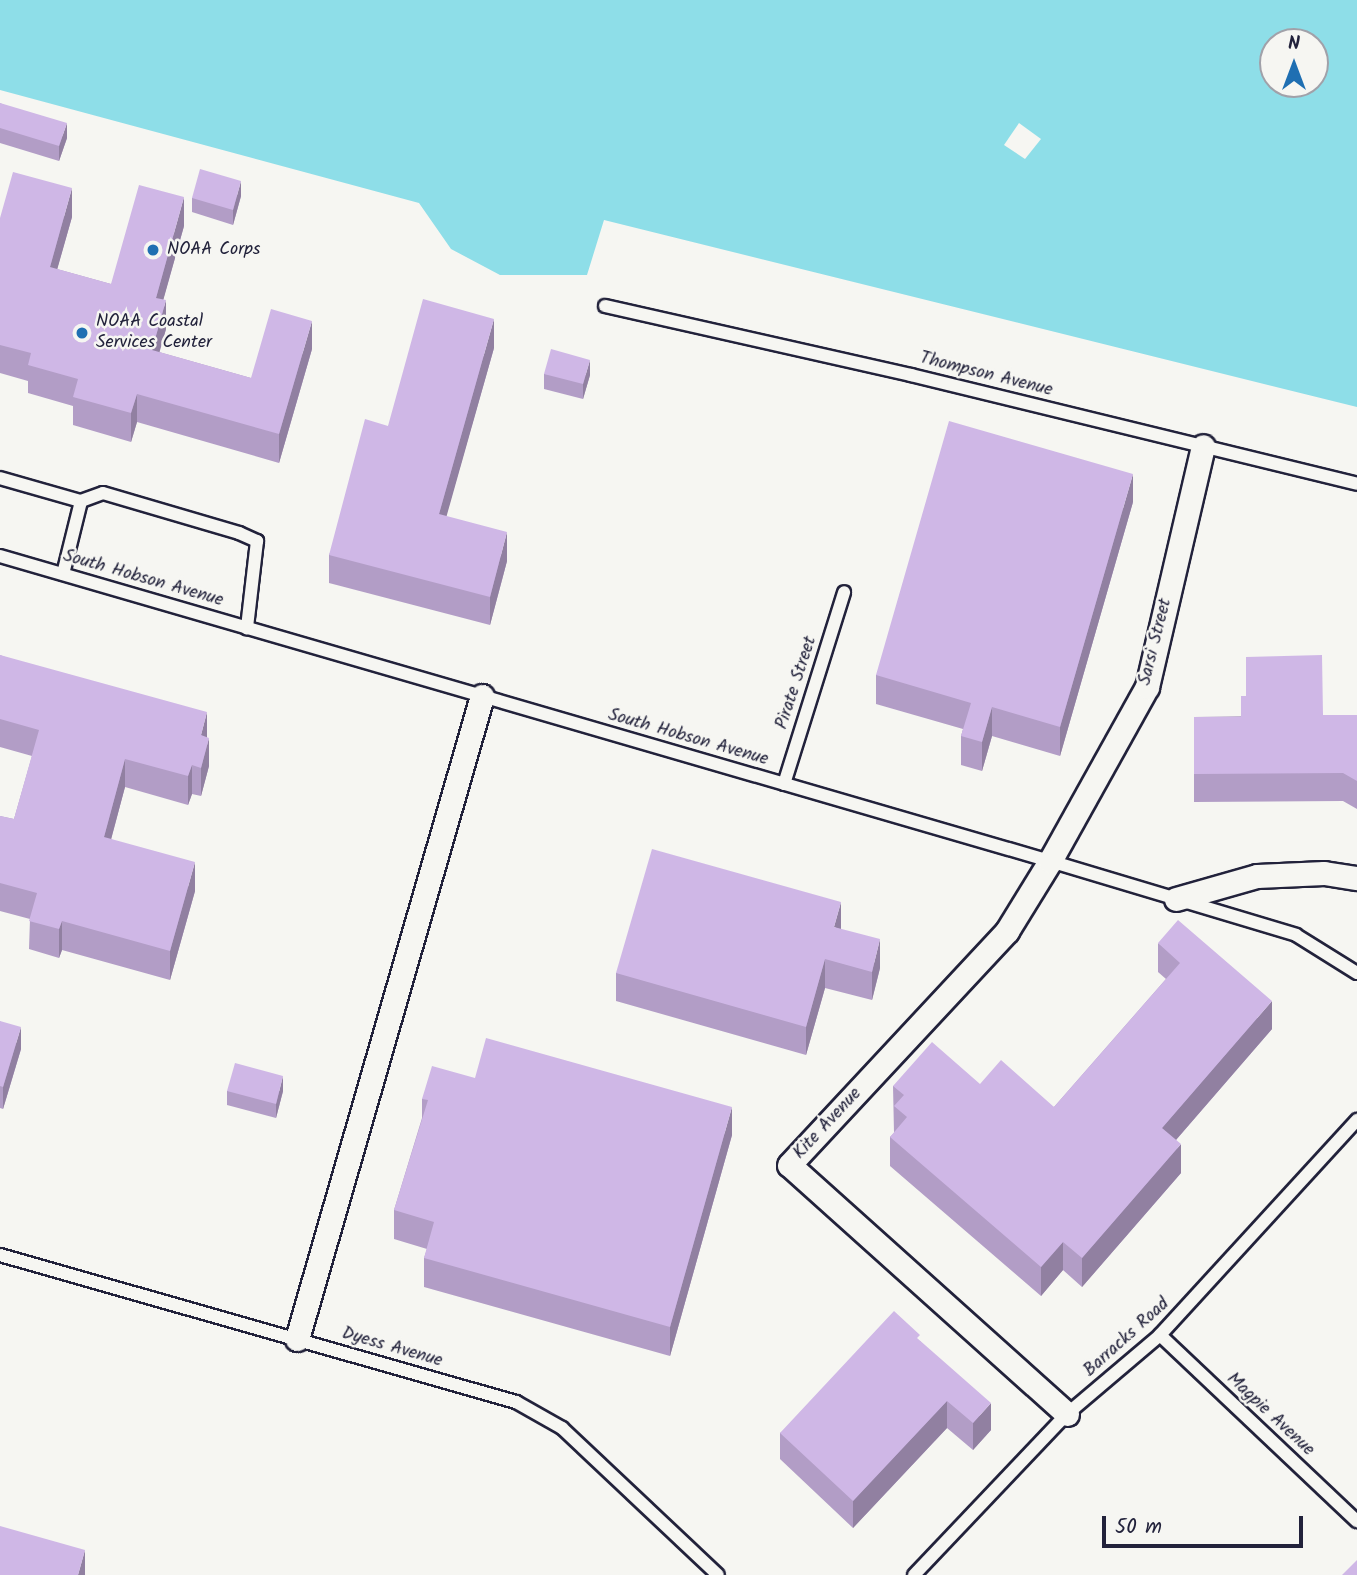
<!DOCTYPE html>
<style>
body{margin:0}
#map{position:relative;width:1357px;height:1575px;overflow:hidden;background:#f6f6f2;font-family:Kalam,sans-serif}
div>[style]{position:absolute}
.water>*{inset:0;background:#8edee8}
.pier>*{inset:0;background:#f6f6f2}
.roads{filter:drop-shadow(2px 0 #22223b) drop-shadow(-2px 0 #22223b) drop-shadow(0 2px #22223b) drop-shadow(0 -2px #22223b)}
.lane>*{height:12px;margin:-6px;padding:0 6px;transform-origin:6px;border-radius:6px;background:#f6f6f2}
.street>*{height:23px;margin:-11.5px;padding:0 11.5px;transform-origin:11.5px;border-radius:11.5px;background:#f6f6f2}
.wall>*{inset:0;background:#b29dc6}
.shaded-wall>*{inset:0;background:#9180a1}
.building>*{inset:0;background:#cfb7e6}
.dots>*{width:19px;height:19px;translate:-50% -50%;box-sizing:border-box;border:4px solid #f6f6f2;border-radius:50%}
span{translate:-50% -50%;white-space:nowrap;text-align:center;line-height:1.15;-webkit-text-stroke:5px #f6f6f2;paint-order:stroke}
.poi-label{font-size:18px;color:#22223b}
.left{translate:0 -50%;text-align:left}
.street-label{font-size:18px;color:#22223b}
.north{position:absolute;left:1259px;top:28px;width:70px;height:70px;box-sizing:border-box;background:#f6f6f2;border:2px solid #a1a1a9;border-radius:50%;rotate:0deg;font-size:19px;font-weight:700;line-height:28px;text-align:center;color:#22223b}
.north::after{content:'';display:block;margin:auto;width:24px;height:32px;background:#1f6fb2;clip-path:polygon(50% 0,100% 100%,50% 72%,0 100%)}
.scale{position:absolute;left:1102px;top:1516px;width:201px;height:32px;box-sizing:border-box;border:4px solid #22223b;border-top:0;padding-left:9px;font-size:21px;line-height:24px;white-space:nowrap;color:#22223b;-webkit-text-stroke:5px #f6f6f2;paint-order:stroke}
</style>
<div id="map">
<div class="water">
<i style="clip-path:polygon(evenodd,0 0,1357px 0,1357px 407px,604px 220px,587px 275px,500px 275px,451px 249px,419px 203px,0 90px,0 0,1273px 42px,1315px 42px,1315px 84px,1273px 84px,1273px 42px)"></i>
</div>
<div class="pier">
<i style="clip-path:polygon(1019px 123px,1041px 139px,1025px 159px,1004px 145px)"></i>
</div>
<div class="roads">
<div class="lane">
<i style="left:605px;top:306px;width:314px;rotate:12.7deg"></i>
<i style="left:911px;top:375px;width:459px;rotate:13.7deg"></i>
<i style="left:0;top:478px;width:84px;rotate:15.9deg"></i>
<i style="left:0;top:556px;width:1093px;rotate:16.2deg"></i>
<i style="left:1050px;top:861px;width:257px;rotate:16.7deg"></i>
<i style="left:1296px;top:935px;width:72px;rotate:31.9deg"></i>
<i style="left:63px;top:574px;width:75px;rotate:-76.1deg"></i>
<i style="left:81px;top:501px;width:23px;rotate:-20deg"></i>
<i style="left:103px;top:493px;width:142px;rotate:16.4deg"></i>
<i style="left:239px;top:533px;width:20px;rotate:24deg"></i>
<i style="left:257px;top:541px;width:88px;rotate:96.6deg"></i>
<i style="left:784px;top:784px;width:201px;rotate:-72.6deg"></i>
<i style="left:0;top:1255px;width:537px;rotate:15.9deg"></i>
<i style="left:516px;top:1402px;width:53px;rotate:29.5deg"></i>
<i style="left:562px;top:1428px;width:214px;rotate:43.3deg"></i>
<i style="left:1160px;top:1335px;width:271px;rotate:43.4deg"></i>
<i style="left:914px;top:1575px;width:222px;rotate:-46.5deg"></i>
<i style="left:1067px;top:1414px;width:122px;rotate:-40.3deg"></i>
<i style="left:1160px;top:1335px;width:292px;rotate:-47.5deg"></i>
</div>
<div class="street">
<i style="left:1176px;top:899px;width:84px;rotate:-15.9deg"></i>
<i style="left:1257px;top:876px;width:67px;rotate:-2.6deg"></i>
<i style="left:1324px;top:873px;width:33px;rotate:9deg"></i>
<i style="left:297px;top:1339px;width:669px;rotate:-73.95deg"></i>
<i style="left:1067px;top:1414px;width:373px;rotate:-138.1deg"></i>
<i style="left:789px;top:1165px;width:320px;rotate:-47deg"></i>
<i style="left:1007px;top:931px;width:82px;rotate:-58.4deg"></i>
<i style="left:1050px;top:861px;width:199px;rotate:-60.9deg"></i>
<i style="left:1147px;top:687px;width:247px;rotate:-76.9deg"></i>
</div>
</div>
<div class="wall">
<i style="clip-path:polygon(0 103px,67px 138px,59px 161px,0 143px)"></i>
<i style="clip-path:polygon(241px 196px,233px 225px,192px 212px,192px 198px)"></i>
<i style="clip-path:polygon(72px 217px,57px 269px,111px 284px,184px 226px,163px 300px,166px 329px,159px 352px,251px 378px,312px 349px,279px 463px,137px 422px,131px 442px,73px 425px,73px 406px,28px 393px,28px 381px,0 373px,0 218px)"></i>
<i style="clip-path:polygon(494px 348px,446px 516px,507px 561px,490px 625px,329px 583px,329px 555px,388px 426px)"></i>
<i style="clip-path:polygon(544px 374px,590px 375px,583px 399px,544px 389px)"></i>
<i style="clip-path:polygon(1133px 502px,1060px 756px,992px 736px,982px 771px,961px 765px,961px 736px,963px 729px,876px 704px,876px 675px)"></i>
<i style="clip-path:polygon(0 655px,207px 737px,209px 766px,201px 796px,192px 794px,188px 805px,125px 787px,111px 839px,195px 891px,170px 980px,62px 950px,59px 958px,29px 949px,30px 919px,0 911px,0 816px,14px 819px,32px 756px,0 747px)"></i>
<i style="clip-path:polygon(1323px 715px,1357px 715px,1357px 809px,1343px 801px,1194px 802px,1194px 717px)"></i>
<i style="clip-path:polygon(841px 929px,880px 968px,872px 1000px,825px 988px,806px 1055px,616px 1001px,616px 973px)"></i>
<i style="clip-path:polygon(1158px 943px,1272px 1029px,1176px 1140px,1181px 1173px,1082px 1287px,1063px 1270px,1041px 1296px,890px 1166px,890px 1137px,894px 1133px,893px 1086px,980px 1084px,1054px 1107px,1166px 979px,1158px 972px)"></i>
<i style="clip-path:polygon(0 1021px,21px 1049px,3px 1109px,0 1108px)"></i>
<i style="clip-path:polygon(475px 1078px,732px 1135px,670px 1356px,424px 1287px,424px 1258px,427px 1249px,394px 1239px,394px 1210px,422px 1118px,422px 1099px)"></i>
<i style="clip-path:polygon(227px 1091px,283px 1091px,276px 1118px,227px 1105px)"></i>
<i style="clip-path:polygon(920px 1341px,991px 1430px,973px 1450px,947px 1428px,853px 1528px,780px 1459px,780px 1433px)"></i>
</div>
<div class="shaded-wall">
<i style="clip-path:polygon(67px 123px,67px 138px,59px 161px,59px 146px)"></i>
<i style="clip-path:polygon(241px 181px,241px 196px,233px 225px,233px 210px)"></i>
<i style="clip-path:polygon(72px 188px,72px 217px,50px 295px,50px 267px)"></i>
<i style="clip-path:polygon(184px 197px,184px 226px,156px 326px,156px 298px)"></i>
<i style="clip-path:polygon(166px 300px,166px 329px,152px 379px,152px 350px)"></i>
<i style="clip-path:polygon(494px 319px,494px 348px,439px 543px,439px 514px)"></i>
<i style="clip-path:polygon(312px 321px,312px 349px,279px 463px,279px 434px)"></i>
<i style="clip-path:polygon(590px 360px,590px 375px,583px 399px,583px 384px)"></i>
<i style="clip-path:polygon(137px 394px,137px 422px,131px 442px,131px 413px)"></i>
<i style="clip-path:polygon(1133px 474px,1133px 502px,1060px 756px,1060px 727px)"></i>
<i style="clip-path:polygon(507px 532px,507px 561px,490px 625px,490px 597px)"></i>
<i style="clip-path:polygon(992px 707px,992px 736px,982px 771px,982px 742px)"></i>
<i style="clip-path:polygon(207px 712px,207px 740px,201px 735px)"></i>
<i style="clip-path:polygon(209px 738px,209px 766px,201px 796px,201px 768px)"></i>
<i style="clip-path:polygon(125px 759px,125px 787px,104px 866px,104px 837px)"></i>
<i style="clip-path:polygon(192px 765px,192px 794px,188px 805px,188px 776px)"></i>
<i style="clip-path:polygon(195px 862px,195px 891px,170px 980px,170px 951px)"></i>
<i style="clip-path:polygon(841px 902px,841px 930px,834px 927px)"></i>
<i style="clip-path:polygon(62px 921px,62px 950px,59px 958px,59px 929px)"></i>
<i style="clip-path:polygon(880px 939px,880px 968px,872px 1000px,872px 972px)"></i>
<i style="clip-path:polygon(825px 959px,825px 988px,806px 1055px,806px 1027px)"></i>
<i style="clip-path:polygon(1272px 1001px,1272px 1029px,1162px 1156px,1162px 1128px)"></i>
<i style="clip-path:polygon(21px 1027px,21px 1049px,3px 1109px,3px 1087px)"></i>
<i style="clip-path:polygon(283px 1076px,283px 1091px,276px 1118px,276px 1104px)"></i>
<i style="clip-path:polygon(732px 1107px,732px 1135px,670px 1356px,670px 1327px)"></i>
<i style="clip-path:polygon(1181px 1144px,1181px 1173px,1082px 1287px,1082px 1258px)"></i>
<i style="clip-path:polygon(1063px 1242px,1063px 1270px,1041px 1296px,1041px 1267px)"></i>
<i style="clip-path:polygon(947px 1401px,947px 1428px,853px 1528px,853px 1501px)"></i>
<i style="clip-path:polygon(991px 1403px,991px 1430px,973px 1450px,973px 1423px)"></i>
<i style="clip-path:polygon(85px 1550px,85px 1575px,78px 1575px)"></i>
</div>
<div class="building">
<i style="clip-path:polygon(0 103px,67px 123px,59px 146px,0 128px)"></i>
<i style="clip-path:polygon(200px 169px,241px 181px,233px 210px,192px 198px)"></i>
<i style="clip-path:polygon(13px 172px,72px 188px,50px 267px,111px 284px,139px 185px,184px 197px,156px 298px,166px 300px,152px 350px,251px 378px,271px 309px,312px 321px,279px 434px,137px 394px,131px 413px,73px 397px,78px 379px,28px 365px,31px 353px,0 345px,0 218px)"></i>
<i style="clip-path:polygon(423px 299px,494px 319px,439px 514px,507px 532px,490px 597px,329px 555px,365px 419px,388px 426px)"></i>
<i style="clip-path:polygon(551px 349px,590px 360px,583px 384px,544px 374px)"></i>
<i style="clip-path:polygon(949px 421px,1133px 474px,1060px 727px,992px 707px,982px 742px,961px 736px,971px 703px,876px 675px)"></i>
<i style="clip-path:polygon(0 655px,207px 712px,201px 735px,209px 738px,201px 768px,192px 765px,188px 776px,125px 759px,104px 837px,195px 862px,170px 951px,62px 921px,59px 929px,29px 921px,37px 893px,0 883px,0 816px,14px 819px,39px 730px,0 719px)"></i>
<i style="clip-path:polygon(1322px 655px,1323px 715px,1357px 715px,1357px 781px,1343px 773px,1194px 774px,1194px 717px,1241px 717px,1241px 696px,1246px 696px,1246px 657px)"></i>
<i style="clip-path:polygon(652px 849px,841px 902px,834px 927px,880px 939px,872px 972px,825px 959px,806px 1027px,616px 973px)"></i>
<i style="clip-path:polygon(1178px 920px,1272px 1001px,1162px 1128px,1181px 1144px,1082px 1258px,1063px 1242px,1041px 1267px,890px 1137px,907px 1117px,894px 1106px,904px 1095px,893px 1086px,932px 1042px,980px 1084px,1001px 1060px,1054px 1107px,1180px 963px,1158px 943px)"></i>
<i style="clip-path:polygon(0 1021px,21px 1027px,3px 1087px,0 1086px)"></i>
<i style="clip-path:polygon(486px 1038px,732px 1107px,670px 1327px,424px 1258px,434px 1222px,394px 1210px,428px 1100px,422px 1099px,432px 1066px,475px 1078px)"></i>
<i style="clip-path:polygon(235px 1063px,283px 1076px,276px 1104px,227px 1091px)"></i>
<i style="clip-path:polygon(894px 1311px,920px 1335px,917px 1338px,991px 1403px,973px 1423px,947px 1401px,853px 1501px,780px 1433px)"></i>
<i style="clip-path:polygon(0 1526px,85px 1550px,78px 1575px,0 1575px)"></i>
<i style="clip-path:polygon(1357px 1560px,1357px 1575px,1342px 1575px)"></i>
</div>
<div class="dots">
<i style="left:153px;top:250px;background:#1f6fb2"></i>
<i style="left:82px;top:333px;background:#1f6fb2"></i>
</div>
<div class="poi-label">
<span class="left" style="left:167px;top:250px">NOAA Corps</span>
<span class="left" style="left:96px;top:333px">NOAA Coastal<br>Services Center</span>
</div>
<div class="street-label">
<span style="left:986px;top:375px;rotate:14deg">Thompson Avenue</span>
<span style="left:143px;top:579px;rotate:16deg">South Hobson Avenue</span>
<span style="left:1156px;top:642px;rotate:-76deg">Sarsi Street</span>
<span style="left:797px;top:683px;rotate:-72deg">Pirate Street</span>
<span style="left:688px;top:738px;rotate:16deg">South Hobson Avenue</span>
<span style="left:828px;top:1124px;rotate:-47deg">Kite Avenue</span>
<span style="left:1127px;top:1338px;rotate:-42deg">Barracks Road</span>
<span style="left:392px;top:1348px;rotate:16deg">Dyess Avenue</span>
<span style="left:1270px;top:1415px;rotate:43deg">Magpie Avenue</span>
</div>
<div class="north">N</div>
<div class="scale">50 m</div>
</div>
